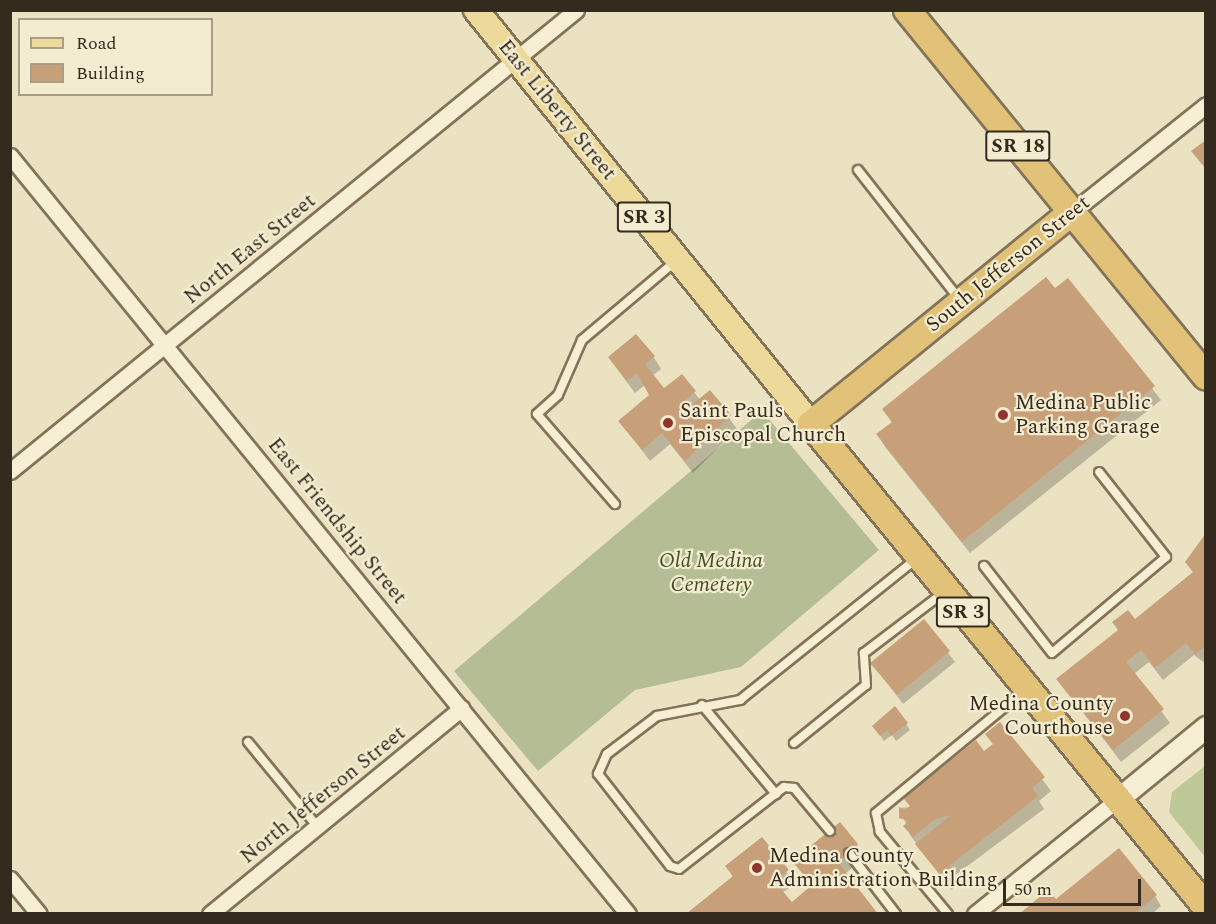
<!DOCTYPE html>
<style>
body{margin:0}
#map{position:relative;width:1216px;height:924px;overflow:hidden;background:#ebe2c1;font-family:Spectral,serif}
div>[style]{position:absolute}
.green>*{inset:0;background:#bec896}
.cemetery>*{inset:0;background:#b5bd95}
.shadow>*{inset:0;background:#0003}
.building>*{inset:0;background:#c7a079}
.roads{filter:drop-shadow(2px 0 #83735a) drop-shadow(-2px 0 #83735a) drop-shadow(0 2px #83735a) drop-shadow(0 -2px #83735a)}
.service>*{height:8px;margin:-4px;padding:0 4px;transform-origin:4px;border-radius:4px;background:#f6efd4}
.minor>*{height:15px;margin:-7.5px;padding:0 7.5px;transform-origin:7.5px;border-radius:7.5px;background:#f6efd4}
.secondary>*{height:21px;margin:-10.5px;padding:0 10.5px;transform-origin:10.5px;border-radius:10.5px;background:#f6efd4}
.primary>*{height:24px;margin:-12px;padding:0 12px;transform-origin:12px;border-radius:12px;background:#edda9a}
.trunk>*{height:26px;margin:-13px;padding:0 13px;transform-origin:13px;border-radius:13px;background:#e2c278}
.dots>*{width:16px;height:16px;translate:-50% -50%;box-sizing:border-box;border:3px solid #f3ecd0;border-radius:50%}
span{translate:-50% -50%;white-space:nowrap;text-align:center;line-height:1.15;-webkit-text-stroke:4.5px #f3ecd0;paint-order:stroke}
.shield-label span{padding:2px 4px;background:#f3ecd0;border:2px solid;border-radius:4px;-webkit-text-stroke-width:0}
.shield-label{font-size:20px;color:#342a1d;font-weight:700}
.street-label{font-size:21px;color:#342a1d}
.poi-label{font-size:21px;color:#342a1d}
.left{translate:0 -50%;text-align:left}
.right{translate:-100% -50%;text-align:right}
.park-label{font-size:21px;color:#414f25;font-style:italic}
.frame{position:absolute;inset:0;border:12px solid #342a1d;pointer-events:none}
.legend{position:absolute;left:18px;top:18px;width:195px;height:78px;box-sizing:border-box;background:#f3ecd0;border:2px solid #a79e88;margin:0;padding:8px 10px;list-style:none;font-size:18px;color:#342a1d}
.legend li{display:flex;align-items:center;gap:12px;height:30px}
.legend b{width:30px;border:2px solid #a79e88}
.scale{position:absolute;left:1003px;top:879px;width:138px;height:27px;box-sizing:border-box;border:3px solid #342a1d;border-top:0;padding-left:8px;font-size:18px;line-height:21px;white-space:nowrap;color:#342a1d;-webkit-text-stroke:4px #f3ecd0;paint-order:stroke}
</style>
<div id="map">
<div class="green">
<i style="clip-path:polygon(1205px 766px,1205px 857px,1169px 812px,1172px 792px)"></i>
</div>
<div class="cemetery">
<i style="clip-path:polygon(762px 411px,879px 550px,741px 667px,635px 690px,538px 771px,454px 671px)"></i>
</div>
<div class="shadow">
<i style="clip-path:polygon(1068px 280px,1161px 400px,970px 553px,885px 447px,878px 435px,892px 423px,884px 409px)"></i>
<i style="clip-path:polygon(653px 356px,661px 369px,652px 376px,664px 390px,682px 376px,700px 400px,710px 392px,737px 429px,693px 473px,670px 444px,650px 461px,620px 421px,650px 396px,645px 385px,635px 393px,609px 358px)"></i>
<i style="clip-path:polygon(1206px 534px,1206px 664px,1194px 655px,1163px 680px,1149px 662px,1134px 674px,1170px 723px,1121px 762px,1058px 679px,1194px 574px,1187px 562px,1198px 554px)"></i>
<i style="clip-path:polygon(924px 621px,955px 662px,903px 704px,872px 663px)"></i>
<i style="clip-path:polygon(906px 724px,910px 730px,896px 741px,892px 735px,884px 741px,878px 732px)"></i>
<i style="clip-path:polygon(1000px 724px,1051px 791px,1039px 801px,1044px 809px,954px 876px,959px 883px,951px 890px,910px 835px,900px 808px,911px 807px,905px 798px,994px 746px,987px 734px)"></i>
<i style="clip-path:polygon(762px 839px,795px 884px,782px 893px,791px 904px,812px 887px,794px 861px,857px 845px,864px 858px,845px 874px,877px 914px,688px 914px,733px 878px,727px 866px)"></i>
<i style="clip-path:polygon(1155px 896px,1161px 906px,1152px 914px,1021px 914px,1056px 901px)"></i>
</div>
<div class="building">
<i style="clip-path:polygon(1206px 140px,1206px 169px,1191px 151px)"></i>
<i style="clip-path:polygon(1046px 277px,1055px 288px,1068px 278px,1155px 386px,962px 542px,876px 434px,892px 422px,882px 409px)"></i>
<i style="clip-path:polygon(636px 334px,655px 356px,645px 364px,664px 388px,682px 374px,696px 391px,678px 407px,683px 412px,710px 390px,731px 415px,685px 461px,662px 433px,642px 450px,618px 421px,649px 395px,637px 373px,627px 381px,608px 357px)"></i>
<i style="clip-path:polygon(1206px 533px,1206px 646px,1195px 654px,1186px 643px,1155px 668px,1141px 650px,1126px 662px,1164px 709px,1113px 750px,1056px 679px,1118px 630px,1112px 622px,1128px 610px,1135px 619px,1193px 572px,1185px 562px)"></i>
<i style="clip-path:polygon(924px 619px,950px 651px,897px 695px,870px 663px)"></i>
<i style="clip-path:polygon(895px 706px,908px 723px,891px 736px,887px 730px,880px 736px,872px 726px)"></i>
<i style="clip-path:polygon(1000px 722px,1045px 777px,1032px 788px,1038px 796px,949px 866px,955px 873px,945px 881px,915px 844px,951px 815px,935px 819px,913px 837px,903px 826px,909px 821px,899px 818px,899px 807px,905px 810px,910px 806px,903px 798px,976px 740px,984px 751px,993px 744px,985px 734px)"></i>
<i style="clip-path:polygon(840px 822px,858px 844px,838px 862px,878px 914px,686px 914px,733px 876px,725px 866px,762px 837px,789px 870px,774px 881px,792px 902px,812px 885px,792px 861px)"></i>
<i style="clip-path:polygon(1119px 848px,1157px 895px,1134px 914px,1019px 914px,1048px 890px,1056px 899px)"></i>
</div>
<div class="roads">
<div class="service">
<i style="left:858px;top:170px;width:164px;rotate:51.9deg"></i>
<i style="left:615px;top:504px;width:119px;rotate:-130.9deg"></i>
<i style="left:537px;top:414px;width:28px;rotate:-42deg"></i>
<i style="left:558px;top:395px;width:60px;rotate:-66.4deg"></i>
<i style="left:582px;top:340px;width:124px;rotate:-40.1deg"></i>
<i style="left:984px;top:566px;width:110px;rotate:52deg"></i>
<i style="left:1052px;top:653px;width:149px;rotate:-40.1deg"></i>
<i style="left:1166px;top:557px;width:108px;rotate:-128.2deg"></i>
<i style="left:702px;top:705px;width:116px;rotate:50.3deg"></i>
<i style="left:248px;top:742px;width:109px;rotate:50.6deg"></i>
<i style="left:794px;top:743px;width:92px;rotate:-38.9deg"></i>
<i style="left:866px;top:685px;width:32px;rotate:-94deg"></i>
<i style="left:864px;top:653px;width:99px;rotate:-37.2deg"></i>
<i style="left:830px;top:831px;width:56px;rotate:-129.9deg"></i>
<i style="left:794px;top:788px;width:10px;rotate:-174deg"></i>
<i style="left:784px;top:787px;width:133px;rotate:142deg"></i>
<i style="left:679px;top:869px;width:9px;rotate:-162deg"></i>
<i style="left:670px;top:866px;width:117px;rotate:-128deg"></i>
<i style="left:598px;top:774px;width:22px;rotate:-66deg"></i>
<i style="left:607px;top:754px;width:63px;rotate:-37.2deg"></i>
<i style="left:657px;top:716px;width:85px;rotate:-10.9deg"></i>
<i style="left:740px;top:700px;width:227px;rotate:-38.7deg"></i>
<i style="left:849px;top:853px;width:77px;rotate:52.4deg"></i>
<i style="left:948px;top:914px;width:107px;rotate:-129.7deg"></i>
<i style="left:880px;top:832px;width:19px;rotate:-102deg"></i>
<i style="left:876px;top:813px;width:193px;rotate:-39.5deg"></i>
</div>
<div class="minor">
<i style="left:10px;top:156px;width:978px;rotate:50.81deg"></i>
<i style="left:1072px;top:212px;width:171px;rotate:-38.6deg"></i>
<i style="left:10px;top:471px;width:730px;rotate:-39.16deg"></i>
<i style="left:10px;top:879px;width:45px;rotate:50.4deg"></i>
<i style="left:210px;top:914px;width:325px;rotate:-39.3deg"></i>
<i style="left:975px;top:914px;width:184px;rotate:-38.8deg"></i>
</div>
<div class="secondary">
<i style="left:1118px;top:799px;width:114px;rotate:-39.3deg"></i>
</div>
<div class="primary">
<i style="left:476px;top:10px;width:533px;rotate:51.02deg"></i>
</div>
<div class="trunk">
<i style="left:907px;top:10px;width:473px;rotate:50.8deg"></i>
<i style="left:1072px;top:212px;width:336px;rotate:140.9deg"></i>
<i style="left:811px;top:424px;width:624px;rotate:50.72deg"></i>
</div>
</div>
<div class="dots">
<i style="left:1003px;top:415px;background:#8f352d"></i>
<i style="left:668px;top:423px;background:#8f352d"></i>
<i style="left:1125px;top:716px;background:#8f352d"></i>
<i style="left:757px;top:868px;background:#8f352d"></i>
</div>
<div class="shield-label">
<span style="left:1018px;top:146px">SR 18</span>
<span style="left:644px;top:217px">SR 3</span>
<span style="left:963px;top:612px">SR 3</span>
</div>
<div class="street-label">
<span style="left:557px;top:110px;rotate:51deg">East Liberty Street</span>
<span style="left:250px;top:249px;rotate:-39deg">North East Street</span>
<span style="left:1008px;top:264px;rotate:-39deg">South Jefferson Street</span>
<span style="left:337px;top:521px;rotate:51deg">East Friendship Street</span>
<span style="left:323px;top:795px;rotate:-39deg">North Jefferson Street</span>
</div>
<div class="poi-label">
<span class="left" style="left:1015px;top:415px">Medina Public<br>Parking Garage</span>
<span class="left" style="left:680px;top:423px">Saint Pauls<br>Episcopal Church</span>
<span class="right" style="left:1113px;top:716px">Medina County<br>Courthouse</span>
<span class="left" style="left:769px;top:868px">Medina County<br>Administration Building</span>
</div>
<div class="park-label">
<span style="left:711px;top:573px">Old Medina<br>Cemetery</span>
</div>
<div class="frame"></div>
<ul class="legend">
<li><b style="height:8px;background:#edda9a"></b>Road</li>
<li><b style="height:16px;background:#c7a079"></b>Building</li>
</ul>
<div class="scale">50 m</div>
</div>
